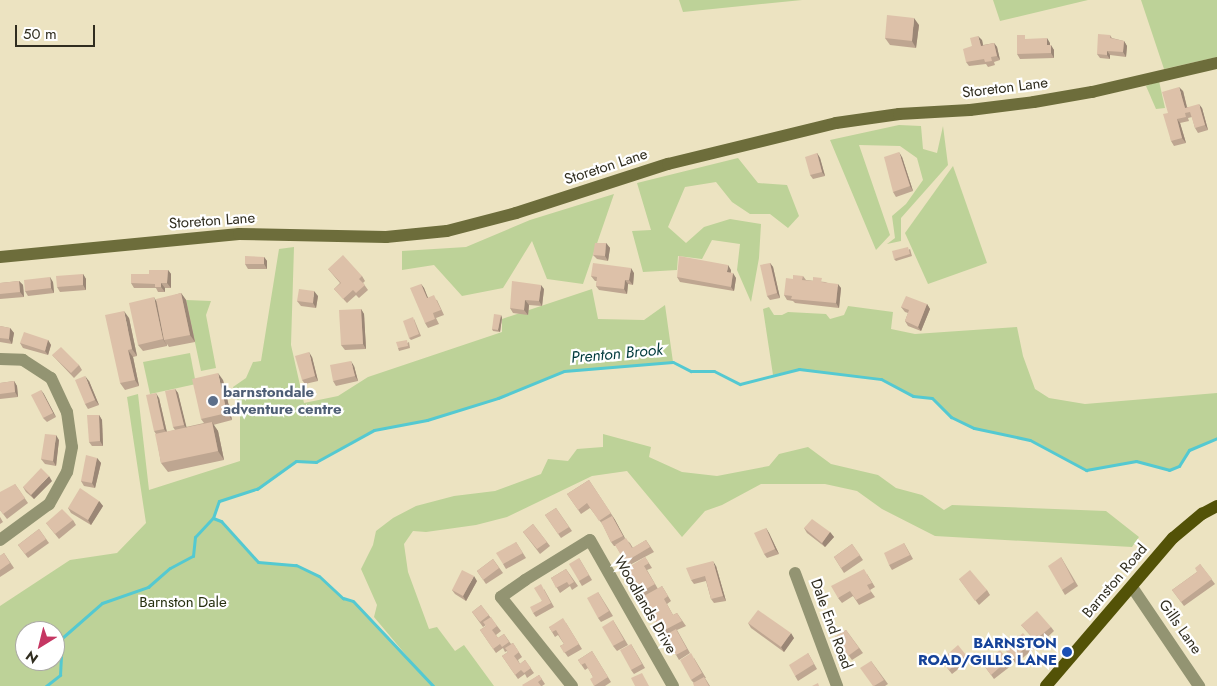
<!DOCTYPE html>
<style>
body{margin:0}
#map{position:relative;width:1217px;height:686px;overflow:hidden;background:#ece3c1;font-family:Jost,sans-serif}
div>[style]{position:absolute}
.green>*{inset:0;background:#bdd298}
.stream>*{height:3px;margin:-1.5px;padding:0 1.5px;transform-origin:1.5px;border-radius:1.5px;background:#54c9d1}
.street>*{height:12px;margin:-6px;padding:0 6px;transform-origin:6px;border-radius:6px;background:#939472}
.secondary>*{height:12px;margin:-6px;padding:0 6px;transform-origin:6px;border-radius:6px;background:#6d6d3b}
.primary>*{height:12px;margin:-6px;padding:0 6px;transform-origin:6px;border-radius:6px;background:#535207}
.wall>*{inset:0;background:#bea691}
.shaded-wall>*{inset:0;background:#9b8776}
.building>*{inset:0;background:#ddc1a9}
.dots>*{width:14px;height:14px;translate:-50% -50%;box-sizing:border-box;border:2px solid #fff;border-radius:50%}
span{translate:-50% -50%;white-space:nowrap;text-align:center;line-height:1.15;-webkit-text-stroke:4.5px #fff;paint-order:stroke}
.street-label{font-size:15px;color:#302d1f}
.service-label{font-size:15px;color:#4e5e75;font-weight:700}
.left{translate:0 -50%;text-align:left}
.park-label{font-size:15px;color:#26300f}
.transit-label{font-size:15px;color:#164399;font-weight:700}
.right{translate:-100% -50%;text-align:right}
.water-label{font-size:16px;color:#003a3d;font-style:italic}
.north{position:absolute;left:15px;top:621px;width:50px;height:50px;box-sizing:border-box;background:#fff;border:1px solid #acaba5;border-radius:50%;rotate:216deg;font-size:14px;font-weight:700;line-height:20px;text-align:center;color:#302d1f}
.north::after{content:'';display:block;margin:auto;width:18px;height:22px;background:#c53763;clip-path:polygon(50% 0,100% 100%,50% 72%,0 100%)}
.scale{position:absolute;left:15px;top:25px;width:80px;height:22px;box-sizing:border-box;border:2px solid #302d1f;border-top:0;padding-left:6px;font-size:15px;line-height:18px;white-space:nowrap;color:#302d1f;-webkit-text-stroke:4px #fff;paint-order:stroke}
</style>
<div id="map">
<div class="green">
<i style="clip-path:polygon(679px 0,802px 0,683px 12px)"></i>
<i style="clip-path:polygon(993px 0,1088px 0,1000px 21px)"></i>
<i style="clip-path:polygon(1141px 0,1217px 0,1217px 57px,1164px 69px)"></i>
<i style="clip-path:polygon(1159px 81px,1165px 108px,1156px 109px,1146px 86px)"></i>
<i style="clip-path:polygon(899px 125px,921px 126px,923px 149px,937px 153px,943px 126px,948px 165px,901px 218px,901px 241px,887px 244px,895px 238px,892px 216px,906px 204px,923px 180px,917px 158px,900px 146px,859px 145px,890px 235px,876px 250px,830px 140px)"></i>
<i style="clip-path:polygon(738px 158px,758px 183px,787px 185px,799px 216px,788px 228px,770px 214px,750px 214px,732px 202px,716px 182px,685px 187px,668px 227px,686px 243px,704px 227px,730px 219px,761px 224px,759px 258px,751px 302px,737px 270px,740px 244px,712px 240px,702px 259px,678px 256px,677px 270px,643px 272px,632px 231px,651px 230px,637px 183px)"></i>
<i style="clip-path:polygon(953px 166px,987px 263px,928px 284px,905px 233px)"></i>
<i style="clip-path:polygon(614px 194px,583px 284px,547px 279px,532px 241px,503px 288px,462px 296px,434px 265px,402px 270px,402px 251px,466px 247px,530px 220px)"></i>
<i style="clip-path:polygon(evenodd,294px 247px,291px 345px,304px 403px,338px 396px,368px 377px,502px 332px,502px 319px,592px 289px,598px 319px,644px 320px,665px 305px,673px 362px,564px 371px,498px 398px,427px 420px,374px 430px,316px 462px,296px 461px,257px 489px,219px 501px,213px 518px,221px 521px,258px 562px,296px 565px,319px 576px,343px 598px,353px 601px,427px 680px,374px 617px,377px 605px,361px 569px,373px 545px,376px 531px,393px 518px,416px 506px,454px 496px,495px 491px,541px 474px,548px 459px,568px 461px,577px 449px,603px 447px,603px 434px,651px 447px,649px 457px,682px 472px,717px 476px,769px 466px,779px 454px,808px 447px,831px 464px,878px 475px,896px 488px,922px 495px,944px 510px,952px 505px,1106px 511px,1139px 537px,1132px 547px,935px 536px,882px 509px,857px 491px,825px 484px,761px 484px,722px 505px,705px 511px,682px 537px,627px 471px,592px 476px,507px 517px,476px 525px,426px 532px,413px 531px,404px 544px,408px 572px,429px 629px,437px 627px,455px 651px,464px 645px,494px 686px,0 686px,0 606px,70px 560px,117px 553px,146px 523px,127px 397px,138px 394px,149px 490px,240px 461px,240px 409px,233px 387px,246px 378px,253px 362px,261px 361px,279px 249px,294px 247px,25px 631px,55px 631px,55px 661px,25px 661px,25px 631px)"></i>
<i style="clip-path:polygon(186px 300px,211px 301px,206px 315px,216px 368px,201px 371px)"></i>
<i style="clip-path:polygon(848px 306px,893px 312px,891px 329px,915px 334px,1017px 327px,1023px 356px,1035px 389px,1049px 398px,1085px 404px,1217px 393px,1217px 438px,1189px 450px,1179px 466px,1169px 470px,1136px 461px,1086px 470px,1030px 440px,974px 428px,951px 417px,932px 398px,913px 396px,881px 379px,799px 369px,773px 375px,763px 309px,769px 307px,774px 315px,782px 315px,788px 312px,826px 314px,830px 319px,844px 315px)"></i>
<i style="clip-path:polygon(190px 353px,196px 384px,150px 394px,143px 362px)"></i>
</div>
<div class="stream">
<i style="left:213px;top:518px;width:9px;rotate:21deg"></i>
<i style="left:221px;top:521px;width:55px;rotate:47.9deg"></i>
<i style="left:258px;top:562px;width:38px;rotate:5deg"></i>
<i style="left:296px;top:565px;width:25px;rotate:26deg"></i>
<i style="left:319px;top:576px;width:33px;rotate:43deg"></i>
<i style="left:343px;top:598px;width:10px;rotate:17deg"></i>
<i style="left:353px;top:601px;width:117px;rotate:46.7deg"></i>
<i style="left:46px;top:686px;width:18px;rotate:-38deg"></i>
<i style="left:60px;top:675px;width:37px;rotate:-87deg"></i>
<i style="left:62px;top:638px;width:53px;rotate:-41.2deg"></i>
<i style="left:102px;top:603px;width:49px;rotate:-19.2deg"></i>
<i style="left:148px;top:587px;width:29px;rotate:-41deg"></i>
<i style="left:170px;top:568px;width:26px;rotate:-28deg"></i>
<i style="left:193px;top:556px;width:19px;rotate:-84deg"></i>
<i style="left:195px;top:537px;width:26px;rotate:-47deg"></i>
<i style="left:213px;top:518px;width:18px;rotate:-71deg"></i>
<i style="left:219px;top:501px;width:40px;rotate:-18deg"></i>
<i style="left:257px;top:489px;width:48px;rotate:-35.7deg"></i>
<i style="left:296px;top:461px;width:20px;rotate:3deg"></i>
<i style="left:316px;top:462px;width:66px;rotate:-28.9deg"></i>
<i style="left:374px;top:430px;width:54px;rotate:-10.7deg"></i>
<i style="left:427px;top:420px;width:74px;rotate:-17.2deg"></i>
<i style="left:498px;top:398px;width:71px;rotate:-22.2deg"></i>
<i style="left:564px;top:371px;width:109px;rotate:-4.7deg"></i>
<i style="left:673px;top:362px;width:20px;rotate:27deg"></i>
<i style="left:691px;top:371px;width:23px"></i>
<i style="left:714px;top:371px;width:29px;rotate:27deg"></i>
<i style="left:740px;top:384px;width:61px;rotate:-14.3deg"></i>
<i style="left:799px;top:369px;width:83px;rotate:7deg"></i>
<i style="left:881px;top:379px;width:36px;rotate:28deg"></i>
<i style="left:913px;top:396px;width:19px;rotate:6deg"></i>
<i style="left:932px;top:398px;width:27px;rotate:45deg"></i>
<i style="left:951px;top:417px;width:25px;rotate:26deg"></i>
<i style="left:974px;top:428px;width:57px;rotate:12.1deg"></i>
<i style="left:1030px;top:440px;width:64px;rotate:28.2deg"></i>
<i style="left:1086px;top:470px;width:51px;rotate:-10.2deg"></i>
<i style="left:1136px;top:461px;width:34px;rotate:15deg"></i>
<i style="left:1169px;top:470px;width:11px;rotate:-22deg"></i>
<i style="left:1179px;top:466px;width:19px;rotate:-58deg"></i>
<i style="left:1189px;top:450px;width:30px;rotate:-23deg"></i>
</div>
<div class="street">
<i style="left:0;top:359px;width:23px;rotate:2deg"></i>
<i style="left:23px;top:360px;width:33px;rotate:33deg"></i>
<i style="left:51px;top:378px;width:38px;rotate:65deg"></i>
<i style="left:67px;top:412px;width:35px;rotate:82deg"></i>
<i style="left:72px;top:447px;width:25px;rotate:101deg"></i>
<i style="left:67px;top:472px;width:37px;rotate:119deg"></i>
<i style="left:49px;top:504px;width:61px;rotate:143.7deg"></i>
<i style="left:795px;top:573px;width:121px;rotate:69.6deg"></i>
<i style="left:1132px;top:587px;width:120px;rotate:55.9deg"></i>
<i style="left:572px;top:686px;width:114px;rotate:-128.6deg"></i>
<i style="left:501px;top:597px;width:29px;rotate:-35deg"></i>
<i style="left:525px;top:580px;width:76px;rotate:-31.6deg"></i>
<i style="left:590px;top:540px;width:168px;rotate:60.4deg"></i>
</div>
<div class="secondary">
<i style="left:0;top:257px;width:240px;rotate:-5.5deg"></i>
<i style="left:239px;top:234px;width:147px;rotate:1.2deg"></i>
<i style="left:386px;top:237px;width:61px;rotate:-5.6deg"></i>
<i style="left:447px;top:231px;width:71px;rotate:-14.6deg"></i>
<i style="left:516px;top:213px;width:160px;rotate:-17.9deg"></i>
<i style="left:668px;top:164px;width:173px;rotate:-13.7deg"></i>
<i style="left:836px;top:123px;width:64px;rotate:-8.1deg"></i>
<i style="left:899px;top:114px;width:71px;rotate:-3.2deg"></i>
<i style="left:970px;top:110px;width:64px;rotate:-7.1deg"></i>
<i style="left:1034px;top:102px;width:59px;rotate:-9.8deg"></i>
<i style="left:1092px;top:92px;width:128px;rotate:-13.1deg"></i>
</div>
<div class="primary">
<i style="left:1046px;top:686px;width:195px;rotate:-49.4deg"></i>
<i style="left:1173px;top:538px;width:38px;rotate:-40deg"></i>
<i style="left:1202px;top:514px;width:17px;rotate:-28deg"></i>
</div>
<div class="wall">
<i style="clip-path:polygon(919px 25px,916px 48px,890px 45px,885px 38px)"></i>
<i style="clip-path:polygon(1110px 35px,1112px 38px,1124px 41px,1127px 46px,1126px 57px,1110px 55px,1110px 59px,1100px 58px,1097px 54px)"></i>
<i style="clip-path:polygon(1028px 39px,1050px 43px,1050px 45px,1054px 50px,1054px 58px,1020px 59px,1017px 54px)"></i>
<i style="clip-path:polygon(982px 40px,983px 45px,994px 43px,997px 47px,1000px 60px,994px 62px,995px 65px,988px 67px,986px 64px,969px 66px,966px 62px,972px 46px)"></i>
<i style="clip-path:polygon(1183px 91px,1187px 107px,1202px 108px,1208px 130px,1198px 133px,1195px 128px,1192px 117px,1188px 118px,1189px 121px,1180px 123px,1186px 143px,1174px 146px,1171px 141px,1168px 113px)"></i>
<i style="clip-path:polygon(817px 153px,820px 158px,825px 176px,813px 179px,810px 175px)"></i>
<i style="clip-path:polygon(902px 157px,913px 191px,896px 197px,893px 192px)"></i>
<i style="clip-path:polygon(606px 243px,610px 248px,608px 261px,597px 259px,593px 255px)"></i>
<i style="clip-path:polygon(910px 249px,912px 256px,896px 261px,894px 259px)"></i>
<i style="clip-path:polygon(264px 257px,267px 261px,267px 269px,248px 269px,245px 264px)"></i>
<i style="clip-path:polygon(770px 263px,773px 267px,780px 298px,770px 300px,767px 296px)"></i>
<i style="clip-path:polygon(328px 269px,362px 276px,365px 281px,363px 283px,368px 290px,359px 298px,356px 295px,347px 303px,334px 289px,340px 283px)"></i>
<i style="clip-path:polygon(168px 270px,171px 274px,171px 288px,165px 288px,165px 292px,158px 292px,156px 288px,134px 288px,131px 283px,149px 274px)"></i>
<i style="clip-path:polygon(731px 270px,731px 273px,736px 278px,734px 291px,680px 282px,677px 277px)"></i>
<i style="clip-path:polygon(634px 273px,633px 285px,628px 284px,627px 294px,599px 290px,596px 286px,597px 281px,595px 281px,591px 276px)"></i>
<i style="clip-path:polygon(83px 274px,86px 279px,86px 290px,60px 292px,57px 287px)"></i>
<i style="clip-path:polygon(803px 276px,806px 280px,825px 282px,841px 288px,839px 308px,795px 303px,793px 301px,787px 300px,784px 295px,793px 279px)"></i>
<i style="clip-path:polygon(19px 281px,23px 285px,24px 297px,0 299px,0 283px)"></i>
<i style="clip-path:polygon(53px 282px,54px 293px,28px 296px,25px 291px)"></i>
<i style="clip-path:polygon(421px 284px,424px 288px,428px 298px,437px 300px,444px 315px,436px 318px,439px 324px,428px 328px,425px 323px)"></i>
<i style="clip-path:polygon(544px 289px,542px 306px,529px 305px,528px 315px,513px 313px,510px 308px)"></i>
<i style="clip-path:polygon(181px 293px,186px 300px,195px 342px,169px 347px,167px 344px,167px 346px,143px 351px,138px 345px,156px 301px)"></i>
<i style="clip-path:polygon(318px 296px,316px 308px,301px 306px,297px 301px)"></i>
<i style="clip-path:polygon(927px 304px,930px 309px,921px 331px,908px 326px,905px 321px,908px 313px,905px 312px,901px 307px)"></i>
<i style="clip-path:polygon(361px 309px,364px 314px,366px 349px,345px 350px,341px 345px)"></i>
<i style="clip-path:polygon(501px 315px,502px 318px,500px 332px,493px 331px,492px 329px)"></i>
<i style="clip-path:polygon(129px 318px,137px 356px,133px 357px,139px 386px,125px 390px,120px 383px)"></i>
<i style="clip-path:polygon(414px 319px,421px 336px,411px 340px,409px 338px)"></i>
<i style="clip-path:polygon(0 326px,10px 328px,14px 333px,12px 344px,0 342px)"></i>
<i style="clip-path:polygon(48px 340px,51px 345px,48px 355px,23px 348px,20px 343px)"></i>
<i style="clip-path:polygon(409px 342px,410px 348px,399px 351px,398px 348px)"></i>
<i style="clip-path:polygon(52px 355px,79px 365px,82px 370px,74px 378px,56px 359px)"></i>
<i style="clip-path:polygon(312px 357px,318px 381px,305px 384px,302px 380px)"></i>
<i style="clip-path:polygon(354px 366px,358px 381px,336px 386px,333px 381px)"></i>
<i style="clip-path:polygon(223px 380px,232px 420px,213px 425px,218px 431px,224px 460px,168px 472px,161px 463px,156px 434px,154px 431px,159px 398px,167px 432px,175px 430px,173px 427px,175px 389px,178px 393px,186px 427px,204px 423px,201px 419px)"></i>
<i style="clip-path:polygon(14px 381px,17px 386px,18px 397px,0 399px,0 383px)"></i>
<i style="clip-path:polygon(89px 381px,99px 405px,88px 409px,85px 404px)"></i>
<i style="clip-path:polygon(41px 390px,56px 417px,47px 422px,43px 418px)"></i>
<i style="clip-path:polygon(99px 415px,102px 420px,103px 446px,92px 446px,89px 442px)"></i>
<i style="clip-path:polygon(59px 440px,56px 466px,45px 464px,41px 459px)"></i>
<i style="clip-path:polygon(97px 458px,101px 463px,95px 488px,84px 486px,81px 481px)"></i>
<i style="clip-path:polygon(589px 480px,614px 518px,625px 539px,630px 543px,633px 548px,646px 540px,654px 552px,628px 566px,616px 546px,614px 546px,611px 542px,603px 525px,590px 508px,581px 514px,567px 494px)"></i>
<i style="clip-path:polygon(52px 481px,34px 499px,26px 492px,23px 487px)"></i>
<i style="clip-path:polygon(15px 484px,28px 503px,7px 519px,0 510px)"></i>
<i style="clip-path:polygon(99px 501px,103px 506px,91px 525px,71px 513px,68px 508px)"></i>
<i style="clip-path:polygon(556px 508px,572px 531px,561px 538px,545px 515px)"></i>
<i style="clip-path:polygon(0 517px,3px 522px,0 524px)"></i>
<i style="clip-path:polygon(73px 520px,76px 525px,59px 539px,46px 523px)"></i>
<i style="clip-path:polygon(533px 524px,550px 546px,540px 554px,523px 532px)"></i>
<i style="clip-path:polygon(766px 528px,769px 533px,779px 554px,767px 558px,764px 554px)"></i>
<i style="clip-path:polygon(804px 528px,830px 532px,834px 537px,825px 547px,807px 533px)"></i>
<i style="clip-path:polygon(39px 529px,49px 543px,28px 558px,18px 545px)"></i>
<i style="clip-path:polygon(516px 542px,526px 558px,506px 569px,503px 564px)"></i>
<i style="clip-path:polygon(904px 543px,913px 559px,892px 570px,889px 565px)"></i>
<i style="clip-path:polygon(852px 544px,863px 560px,844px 573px,834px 557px)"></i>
<i style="clip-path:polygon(4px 553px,14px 568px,0 577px,0 556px)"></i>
<i style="clip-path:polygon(645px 557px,652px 568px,647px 570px,658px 589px,662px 586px,671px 601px,667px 604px,673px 615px,677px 613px,686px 626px,677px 630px,690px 653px,679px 660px,665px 636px,661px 632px,644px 596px,641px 592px)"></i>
<i style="clip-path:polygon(1061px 557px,1078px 586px,1065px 595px,1062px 590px)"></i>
<i style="clip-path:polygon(579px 558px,592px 580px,582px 586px,579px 581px)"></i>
<i style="clip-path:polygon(493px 559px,503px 573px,486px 584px,477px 571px)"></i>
<i style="clip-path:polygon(1200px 564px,1215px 584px,1184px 606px,1172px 590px,1197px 572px)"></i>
<i style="clip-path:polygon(716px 566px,726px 601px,714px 603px,711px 599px,706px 581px,694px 584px,691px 580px)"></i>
<i style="clip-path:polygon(566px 569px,578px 586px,572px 590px,570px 586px,560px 593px,551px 578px)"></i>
<i style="clip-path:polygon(867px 574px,875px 587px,870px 590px,875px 597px,859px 605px,853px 596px,842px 603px,838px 598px)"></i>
<i style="clip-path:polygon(959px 579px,987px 590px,990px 595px,979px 605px)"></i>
<i style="clip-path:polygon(477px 581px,466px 601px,455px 594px,452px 590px)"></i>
<i style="clip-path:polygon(544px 589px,554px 607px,536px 617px,533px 613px,542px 601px)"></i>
<i style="clip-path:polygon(598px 592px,613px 616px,601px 622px,598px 618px)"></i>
<i style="clip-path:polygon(481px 605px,501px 631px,496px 635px,498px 638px,504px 634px,511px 644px,513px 643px,522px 657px,518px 660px,520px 664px,525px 660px,534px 673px,527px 678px,525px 674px,518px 679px,502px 656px,508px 652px,507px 651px,505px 652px,503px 648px,496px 653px,480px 630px,486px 626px,486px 625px,483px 627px,472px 612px)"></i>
<i style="clip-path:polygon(613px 620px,628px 645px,617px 651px,613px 646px)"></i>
<i style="clip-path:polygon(566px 623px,582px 649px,568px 657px,560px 646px,564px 644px,558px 635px,555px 637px,549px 627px)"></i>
<i style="clip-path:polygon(748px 623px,794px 638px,784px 652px,751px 628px)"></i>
<i style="clip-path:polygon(1021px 625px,1051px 627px,1054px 631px,1039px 645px)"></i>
<i style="clip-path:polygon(846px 630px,863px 653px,852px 660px,835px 637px)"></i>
<i style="clip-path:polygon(1031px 643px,1034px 648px,1016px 664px,1005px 649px)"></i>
<i style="clip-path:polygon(631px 644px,645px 668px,634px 674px,631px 670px)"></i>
<i style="clip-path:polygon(592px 651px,611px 682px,605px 686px,594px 686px,593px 677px,588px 668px,585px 670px,578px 660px)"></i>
<i style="clip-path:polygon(808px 653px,817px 669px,798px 681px,795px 676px)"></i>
<i style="clip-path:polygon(966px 655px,970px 660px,952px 674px,941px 660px)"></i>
<i style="clip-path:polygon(694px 658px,706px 678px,705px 678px,710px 686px,694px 686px,694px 683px,691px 680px)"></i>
<i style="clip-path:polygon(1008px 660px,1012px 665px,994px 679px,983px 664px)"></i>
<i style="clip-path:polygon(871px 661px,888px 684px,885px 686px,873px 686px)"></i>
<i style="clip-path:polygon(539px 675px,545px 684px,542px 686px,523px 686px)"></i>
</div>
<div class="shaded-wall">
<i style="clip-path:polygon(914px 18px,919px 25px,916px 48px,912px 41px)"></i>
<i style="clip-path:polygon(978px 36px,982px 40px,984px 51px,981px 46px)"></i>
<i style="clip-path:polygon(1047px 38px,1050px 43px,1050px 50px,1047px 45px)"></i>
<i style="clip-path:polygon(1124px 41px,1127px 46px,1126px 57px,1123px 52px)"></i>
<i style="clip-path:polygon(994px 43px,997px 47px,1000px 60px,997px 56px)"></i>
<i style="clip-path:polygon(1051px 45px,1054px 50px,1054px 58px,1051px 53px)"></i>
<i style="clip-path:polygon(1107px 51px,1110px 55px,1110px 59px,1107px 55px)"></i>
<i style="clip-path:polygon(1179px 87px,1183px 91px,1188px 112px,1185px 108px)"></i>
<i style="clip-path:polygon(1199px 104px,1202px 108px,1208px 130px,1205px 125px)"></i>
<i style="clip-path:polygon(1177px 119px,1180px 123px,1186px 143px,1182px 138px)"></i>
<i style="clip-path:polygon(899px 152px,902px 157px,913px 191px,910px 186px)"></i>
<i style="clip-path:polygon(817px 153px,820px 158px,825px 176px,822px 172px)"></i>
<i style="clip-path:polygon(606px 243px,610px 248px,608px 261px,605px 256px)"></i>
<i style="clip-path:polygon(264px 257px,267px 261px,267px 269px,264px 264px)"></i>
<i style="clip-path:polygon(770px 263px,773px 267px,780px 298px,777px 293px)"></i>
<i style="clip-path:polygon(728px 265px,731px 270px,730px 277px,727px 272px)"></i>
<i style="clip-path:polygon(631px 268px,634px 273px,633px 285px,629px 280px)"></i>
<i style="clip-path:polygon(168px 270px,171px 274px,171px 288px,167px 283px)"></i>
<i style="clip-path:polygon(733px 273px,736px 278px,734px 291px,731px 287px)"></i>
<i style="clip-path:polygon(83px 274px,86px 279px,86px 290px,83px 285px)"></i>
<i style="clip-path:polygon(50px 277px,53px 282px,54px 293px,51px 288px)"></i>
<i style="clip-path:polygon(625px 280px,628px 284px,627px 294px,624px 289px)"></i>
<i style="clip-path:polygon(19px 281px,23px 285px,24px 297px,20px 292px)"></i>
<i style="clip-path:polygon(161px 283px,165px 288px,165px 292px,161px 287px)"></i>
<i style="clip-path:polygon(421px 284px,424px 288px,430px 303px,427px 298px)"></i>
<i style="clip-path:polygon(838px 284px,841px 288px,839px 308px,836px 303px)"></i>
<i style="clip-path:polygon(541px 285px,544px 289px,542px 306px,539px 301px)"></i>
<i style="clip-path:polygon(314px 291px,318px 296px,316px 308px,313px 303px)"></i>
<i style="clip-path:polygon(181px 293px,186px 300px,195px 342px,190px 335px)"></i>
<i style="clip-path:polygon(154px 297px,158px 304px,164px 340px,167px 346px,163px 339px)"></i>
<i style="clip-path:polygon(525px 300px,529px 305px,528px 315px,524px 310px)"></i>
<i style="clip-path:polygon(927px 304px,930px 309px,921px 331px,918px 327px)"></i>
<i style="clip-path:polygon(361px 309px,364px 314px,366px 349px,363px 344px)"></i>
<i style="clip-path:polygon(124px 311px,129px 318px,137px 356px,132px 349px)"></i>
<i style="clip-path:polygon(501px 315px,502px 318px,500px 332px,498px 330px)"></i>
<i style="clip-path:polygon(10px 328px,14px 333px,12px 344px,9px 339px)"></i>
<i style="clip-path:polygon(48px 340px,51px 345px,48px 355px,45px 351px)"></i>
<i style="clip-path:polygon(128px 350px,133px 357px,139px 386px,135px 380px)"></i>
<i style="clip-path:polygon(309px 352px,312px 357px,318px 381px,315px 376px)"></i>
<i style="clip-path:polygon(351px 361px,354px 366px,358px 381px,355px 376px)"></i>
<i style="clip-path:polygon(218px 373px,223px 380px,232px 420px,227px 413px)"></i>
<i style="clip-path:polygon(85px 376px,89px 381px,99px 405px,95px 400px)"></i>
<i style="clip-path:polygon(14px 381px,17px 386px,18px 397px,15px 392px)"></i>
<i style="clip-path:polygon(175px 389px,178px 393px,187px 429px,184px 425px)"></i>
<i style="clip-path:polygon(41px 390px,44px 394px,56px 417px,53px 413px)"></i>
<i style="clip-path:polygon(156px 393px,159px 398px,167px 433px,164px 429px)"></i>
<i style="clip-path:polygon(99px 415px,102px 420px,103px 446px,100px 441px)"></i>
<i style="clip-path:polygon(212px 422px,218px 431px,224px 460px,218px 451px)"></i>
<i style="clip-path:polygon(56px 435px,59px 440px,56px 466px,53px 461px)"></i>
<i style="clip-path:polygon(97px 458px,101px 463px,95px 488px,92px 483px)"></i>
<i style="clip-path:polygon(49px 476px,52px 481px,34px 499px,31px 495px)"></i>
<i style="clip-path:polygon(99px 501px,103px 506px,91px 525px,88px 520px)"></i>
<i style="clip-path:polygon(612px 516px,615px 520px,626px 540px,623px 536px)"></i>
<i style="clip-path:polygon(766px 528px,769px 533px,779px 554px,775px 549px)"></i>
<i style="clip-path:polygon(830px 532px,834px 537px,825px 547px,822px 543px)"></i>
<i style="clip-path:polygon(713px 561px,716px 566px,726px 601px,723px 596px)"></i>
<i style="clip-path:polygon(474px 576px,477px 581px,466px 601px,463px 596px)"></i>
<i style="clip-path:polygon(791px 633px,794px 638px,784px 652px,781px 647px)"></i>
</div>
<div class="building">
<i style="clip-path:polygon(887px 15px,914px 18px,912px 41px,885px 38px)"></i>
<i style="clip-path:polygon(1098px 34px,1110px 35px,1110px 38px,1124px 41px,1123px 52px,1107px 51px,1107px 55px,1097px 54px)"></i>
<i style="clip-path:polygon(1017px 35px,1025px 35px,1025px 39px,1047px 38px,1047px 45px,1051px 45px,1051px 53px,1017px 54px)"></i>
<i style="clip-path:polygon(978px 36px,981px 46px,994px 43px,997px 56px,991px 57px,992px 61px,985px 62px,984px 59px,966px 62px,963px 49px,972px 46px,970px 38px)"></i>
<i style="clip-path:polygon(1179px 87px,1185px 108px,1199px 104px,1205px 125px,1195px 128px,1190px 112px,1185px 113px,1186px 117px,1177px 119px,1182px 138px,1171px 141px,1163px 114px,1168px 113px,1162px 92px)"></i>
<i style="clip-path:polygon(899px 152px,910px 186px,893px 192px,884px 157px)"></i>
<i style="clip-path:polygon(817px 153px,822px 172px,810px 175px,805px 157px)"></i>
<i style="clip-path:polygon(595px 243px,606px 243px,605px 256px,593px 255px)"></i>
<i style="clip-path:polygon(908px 247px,910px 254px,894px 259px,892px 251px)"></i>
<i style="clip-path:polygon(343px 255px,362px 276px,359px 279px,365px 285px,356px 293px,353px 290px,343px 299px,334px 289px,341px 283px,328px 269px)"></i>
<i style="clip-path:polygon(245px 256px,264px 257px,264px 264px,245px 264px)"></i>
<i style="clip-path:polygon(679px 256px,728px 265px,727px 272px,733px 273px,731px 287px,677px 277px)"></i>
<i style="clip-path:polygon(593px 263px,631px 268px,629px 280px,625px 280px,624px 289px,596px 286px,597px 277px,591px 276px)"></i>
<i style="clip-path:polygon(770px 263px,777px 293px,767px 296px,760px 265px)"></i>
<i style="clip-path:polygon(149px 270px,168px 270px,167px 283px,161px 283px,161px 287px,155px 287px,155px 284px,131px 283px,131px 274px,149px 274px)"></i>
<i style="clip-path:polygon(83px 274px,83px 285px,57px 287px,56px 276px)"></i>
<i style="clip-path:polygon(793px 275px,803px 276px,802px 280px,813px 281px,813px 277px,822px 278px,821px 282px,838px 284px,836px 303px,791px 299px,792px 296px,784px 295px,786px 278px,793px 279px)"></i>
<i style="clip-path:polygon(50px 277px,51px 288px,25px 291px,24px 280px)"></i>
<i style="clip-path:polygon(19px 281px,20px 292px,0 294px,0 283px)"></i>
<i style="clip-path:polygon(512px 281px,541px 285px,539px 301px,525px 300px,524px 310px,510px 308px)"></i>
<i style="clip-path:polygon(421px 284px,427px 298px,434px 295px,441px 310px,433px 313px,435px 319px,425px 323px,410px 288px)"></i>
<i style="clip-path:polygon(299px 289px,314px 291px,313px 303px,297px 301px)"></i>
<i style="clip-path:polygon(181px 293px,190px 335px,164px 340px,156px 299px)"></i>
<i style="clip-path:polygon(906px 296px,927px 304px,918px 327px,905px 321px,909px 310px,901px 307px)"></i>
<i style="clip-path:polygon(154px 297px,163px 339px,138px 345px,129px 303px)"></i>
<i style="clip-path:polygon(361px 309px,363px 344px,341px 345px,339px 310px)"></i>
<i style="clip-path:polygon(124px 311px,132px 349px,128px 350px,135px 380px,120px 383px,105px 315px)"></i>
<i style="clip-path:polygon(494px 314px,501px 315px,498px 330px,492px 329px)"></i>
<i style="clip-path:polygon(413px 317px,419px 334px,409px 338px,403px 321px)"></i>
<i style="clip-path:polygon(0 326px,10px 328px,9px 339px,0 338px)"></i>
<i style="clip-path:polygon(24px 332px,48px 340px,45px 351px,20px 343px)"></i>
<i style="clip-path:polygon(407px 340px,408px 346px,398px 348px,396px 342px)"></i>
<i style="clip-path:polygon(61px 347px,79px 365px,71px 373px,52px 355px)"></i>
<i style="clip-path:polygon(309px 352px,315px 376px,302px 380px,295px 356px)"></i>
<i style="clip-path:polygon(351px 361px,355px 376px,333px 381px,330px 365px)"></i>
<i style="clip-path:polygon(218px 373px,227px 413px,201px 419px,192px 379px)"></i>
<i style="clip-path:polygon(85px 376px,95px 400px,85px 404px,75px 380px)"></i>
<i style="clip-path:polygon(14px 381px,15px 392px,0 394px,0 383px)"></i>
<i style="clip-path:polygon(175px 389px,184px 425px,173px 427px,165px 391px)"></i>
<i style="clip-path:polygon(41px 390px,53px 413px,43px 418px,31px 395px)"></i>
<i style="clip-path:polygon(156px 393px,164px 429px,154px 431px,146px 395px)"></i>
<i style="clip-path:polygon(87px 415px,99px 415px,100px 441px,89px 442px)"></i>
<i style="clip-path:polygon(212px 422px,218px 451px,161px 463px,155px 434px)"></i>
<i style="clip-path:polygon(45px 434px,56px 435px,53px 461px,41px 459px)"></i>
<i style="clip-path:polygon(86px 455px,97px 458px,92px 483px,81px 481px)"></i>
<i style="clip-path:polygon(41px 468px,49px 476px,31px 495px,23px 487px)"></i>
<i style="clip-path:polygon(589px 480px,611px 513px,599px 521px,587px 503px,578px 510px,567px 494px)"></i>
<i style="clip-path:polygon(15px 484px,25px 498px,3px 514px,0 510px,0 492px)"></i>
<i style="clip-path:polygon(80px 488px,99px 501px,88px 520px,68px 508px)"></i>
<i style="clip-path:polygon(556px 508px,569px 527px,558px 534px,545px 515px)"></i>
<i style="clip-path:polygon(62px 509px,73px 520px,55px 534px,46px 523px)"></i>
<i style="clip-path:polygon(612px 516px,623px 536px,611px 542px,601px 522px)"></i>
<i style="clip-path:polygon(812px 519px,830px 532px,822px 543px,804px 528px)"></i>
<i style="clip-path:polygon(533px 524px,547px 542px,537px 549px,523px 532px)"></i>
<i style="clip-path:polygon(766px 528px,775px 549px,764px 554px,754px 533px)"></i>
<i style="clip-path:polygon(39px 529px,46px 539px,25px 554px,18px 545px)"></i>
<i style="clip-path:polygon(626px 538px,632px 548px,646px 540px,650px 547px,625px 562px,615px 545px)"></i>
<i style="clip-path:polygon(516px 542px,523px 553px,503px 564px,496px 553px)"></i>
<i style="clip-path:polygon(904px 543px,910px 555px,889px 565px,884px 553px)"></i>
<i style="clip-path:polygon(852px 544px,860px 555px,841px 568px,834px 557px)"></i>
<i style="clip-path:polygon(4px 553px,10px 563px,0 570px,0 556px)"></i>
<i style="clip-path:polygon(645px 557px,649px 563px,644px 566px,655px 584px,641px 592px,627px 568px)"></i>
<i style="clip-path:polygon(1061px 557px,1074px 582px,1062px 590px,1048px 566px)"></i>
<i style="clip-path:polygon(579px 558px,589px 575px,579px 581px,569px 564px)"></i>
<i style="clip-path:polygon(493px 559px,499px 568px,483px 580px,477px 571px)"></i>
<i style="clip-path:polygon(713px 561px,723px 596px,711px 599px,705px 576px,691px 580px,686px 568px)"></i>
<i style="clip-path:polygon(1200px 564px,1212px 579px,1181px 602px,1172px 590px,1197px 572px,1195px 568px)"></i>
<i style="clip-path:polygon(566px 569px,574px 582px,569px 585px,567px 582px,556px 588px,551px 578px)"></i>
<i style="clip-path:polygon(864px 569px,872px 583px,867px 585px,871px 592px,856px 600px,850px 591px,838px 598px,831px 586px)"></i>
<i style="clip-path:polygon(462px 570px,474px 576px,463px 596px,452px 590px)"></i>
<i style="clip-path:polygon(970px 570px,987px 590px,975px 601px,959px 579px)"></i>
<i style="clip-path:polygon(541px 584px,551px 603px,533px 613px,530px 607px,542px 601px,534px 588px)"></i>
<i style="clip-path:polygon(662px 586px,668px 596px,664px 599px,673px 615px,677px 613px,682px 621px,661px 632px,642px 597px)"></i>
<i style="clip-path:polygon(598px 592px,609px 611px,598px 618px,587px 598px)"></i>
<i style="clip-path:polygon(481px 605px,489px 615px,480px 622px,472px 612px)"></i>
<i style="clip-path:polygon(758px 610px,791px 633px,781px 647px,748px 623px)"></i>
<i style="clip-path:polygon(1037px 611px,1051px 627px,1035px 640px,1021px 625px)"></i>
<i style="clip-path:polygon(491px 617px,497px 626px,492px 630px,498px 638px,504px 634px,509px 642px,502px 647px,500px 644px,493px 649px,480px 630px,486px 626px,483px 622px)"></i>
<i style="clip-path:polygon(563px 618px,579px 644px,564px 653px,560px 646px,564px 644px,556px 630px,552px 632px,549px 627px)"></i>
<i style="clip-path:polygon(613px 620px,624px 640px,613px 646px,602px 627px)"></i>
<i style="clip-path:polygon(676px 629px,687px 649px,676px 655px,664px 636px)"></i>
<i style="clip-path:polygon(846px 630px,859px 648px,848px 656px,835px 637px)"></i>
<i style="clip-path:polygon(1023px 633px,1031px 643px,1013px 659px,1005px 649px)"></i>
<i style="clip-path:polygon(513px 643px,519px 652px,514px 656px,520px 664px,525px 660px,531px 668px,524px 673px,521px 670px,515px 675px,502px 656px,508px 652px,505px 648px)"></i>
<i style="clip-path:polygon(631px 644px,642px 664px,631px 670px,620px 650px)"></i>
<i style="clip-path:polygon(958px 645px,966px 655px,949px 670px,941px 660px)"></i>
<i style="clip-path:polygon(1000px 650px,1008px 660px,991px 675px,983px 664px)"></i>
<i style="clip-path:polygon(592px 651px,608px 677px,594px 686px,590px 679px,593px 677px,585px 663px,581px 665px,578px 660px)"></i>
<i style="clip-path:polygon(691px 653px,702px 673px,691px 680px,680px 660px)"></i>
<i style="clip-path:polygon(808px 653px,814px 664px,795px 676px,789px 665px)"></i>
<i style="clip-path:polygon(871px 661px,884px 680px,874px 686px,873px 686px,860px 668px)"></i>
<i style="clip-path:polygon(642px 673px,649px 686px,635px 686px,631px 678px)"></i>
<i style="clip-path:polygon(539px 675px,542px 679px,538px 682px,541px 686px,523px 686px,522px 685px)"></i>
<i style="clip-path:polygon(704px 677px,709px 686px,694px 686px,693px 683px)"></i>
<i style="clip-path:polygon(818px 683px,819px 686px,812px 686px)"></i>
</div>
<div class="dots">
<i style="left:213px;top:401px;background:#5c6f8a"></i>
<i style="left:1067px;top:652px;background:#1a4fb4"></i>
</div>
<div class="street-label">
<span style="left:1005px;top:88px;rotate:-7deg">Storeton Lane</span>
<span style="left:606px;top:167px;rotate:-18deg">Storeton Lane</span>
<span style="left:212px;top:221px;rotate:-4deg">Storeton Lane</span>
<span style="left:1115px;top:581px;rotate:-50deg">Barnston Road</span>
<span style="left:645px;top:605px;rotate:60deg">Woodlands Drive</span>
<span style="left:831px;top:624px;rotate:70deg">Dale End Road</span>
<span style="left:1180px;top:627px;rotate:55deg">Gills Lane</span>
</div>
<div class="service-label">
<span class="left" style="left:223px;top:401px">barnstondale<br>adventure centre</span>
</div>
<div class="park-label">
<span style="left:183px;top:603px">Barnston Dale</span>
</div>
<div class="transit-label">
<span class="right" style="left:1057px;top:652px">BARNSTON<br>ROAD/GILLS LANE</span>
</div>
<div class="water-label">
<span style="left:617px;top:354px;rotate:-5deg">Prenton Brook</span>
</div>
<div class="north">N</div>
<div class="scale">50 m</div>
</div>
